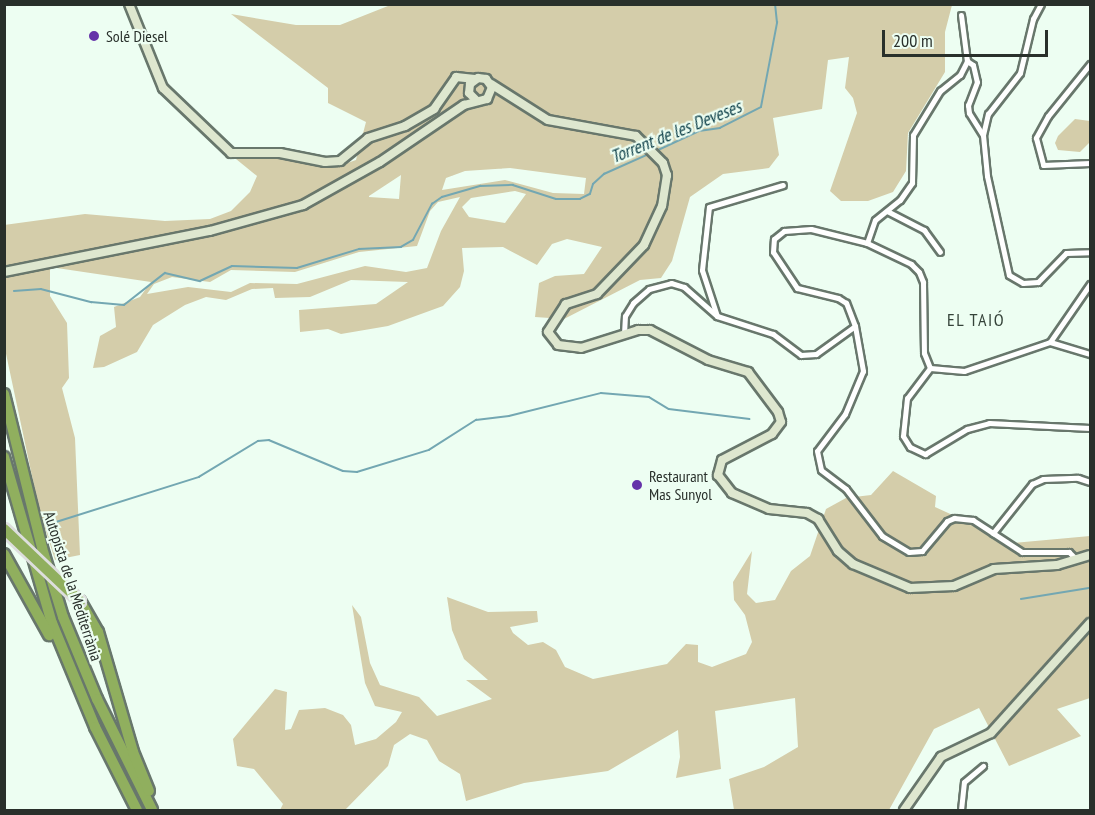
<!DOCTYPE html>
<meta charset="utf-8">
<style>
body{margin:0}
#map{position:relative;width:1095px;height:815px;overflow:hidden;background:#edfef2;font-family:"PT Sans Narrow",sans-serif}
div>[style]{position:absolute}
.green>*{inset:0;background:#d4cdaa}
.stream>*{height:1.5px;margin:-0.75px;padding:0 0.75px;transform-origin:0.75px;border-radius:0.75px;background:#73a7b2}
.roads{filter:drop-shadow(2px 0 #68776c) drop-shadow(-2px 0 #68776c) drop-shadow(0 2px #68776c) drop-shadow(0 -2px #68776c)}
.street>*{height:5px;margin:-2.5px;padding:0 2.5px;transform-origin:2.5px;border-radius:2.5px;background:#fff}
.secondary>*{height:8px;margin:-4px;padding:0 4px;transform-origin:4px;border-radius:4px;background:#dee7cf}
.highway>*{height:10px;margin:-5px;padding:0 5px;transform-origin:5px;border-radius:5px;background:#90af5e}
.bridges{filter:drop-shadow(2px 0 #dddedd) drop-shadow(-2px 0 #dddedd) drop-shadow(0 2px #dddedd) drop-shadow(0 -2px #dddedd)}
.highway-bridge>*{height:10px;margin:-5px;padding:0 5px;transform-origin:5px;border-radius:5px;background:#90af5e}
.dots>*{width:16px;height:16px;translate:-50% -50%;box-sizing:border-box;border:3px solid #edfef2;border-radius:50%}
span{translate:-50% -50%;white-space:nowrap;text-align:center;line-height:1.15;-webkit-text-stroke:4.5px #edfef2;paint-order:stroke}
.poi-label{font-size:16px;color:#29302b}
.left{translate:0 -50%;text-align:left}
.street-label{font-size:16px;color:#29302b}
.water-label{font-size:18px;color:#10414a;font-style:italic}
.neighbourhood-label{font-size:18px;color:#35433a;letter-spacing:1.5px}
.frame{position:absolute;inset:0;border:6px solid #29302b;pointer-events:none}
.scale{position:absolute;left:882px;top:30px;width:166px;height:27px;box-sizing:border-box;border:3px solid #29302b;border-top:0;padding-left:8px;font-size:18px;line-height:21px;white-space:nowrap;color:#29302b;-webkit-text-stroke:4px #edfef2;paint-order:stroke}
</style>
<div id="map">
<div class="green">
<i style="clip-path:polygon(evenodd,393px 4px,952px 5px,945px 32px,945px 72px,908px 133px,906px 171px,893px 192px,868px 201px,841px 201px,830px 191px,857px 113px,853px 98px,845px 88px,849px 57px,828px 60px,822px 109px,773px 118px,779px 155px,769px 168px,723px 174px,690px 197px,672px 261px,661px 278px,640px 280px,564px 319px,535px 317px,539px 283px,555px 276px,584px 274px,602px 247px,567px 239px,552px 244px,537px 265px,503px 247px,462px 248px,464px 271px,460px 287px,443px 306px,388px 326px,341px 334px,328px 329px,300px 332px,299px 310px,376px 304px,408px 282px,351px 280px,310px 297px,275px 298px,273px 288px,252px 289px,226px 300px,206px 297px,185px 305px,153px 325px,137px 352px,104px 367px,93px 368px,100px 336px,116px 327px,114px 307px,140px 297px,151px 282px,50px 267px,50px 296px,67px 323px,69px 378px,62px 388px,75px 438px,80px 555px,55px 560px,39px 509px,5px 349px,4px 225px,85px 214px,165px 221px,210px 219px,231px 211px,250px 192px,257px 176px,236px 159px,283px 157px,333px 168px,356px 160px,366px 122px,328px 103px,328px 88px,231px 14px,296px 25px,340px 25px,393px 4px,510px 168px,586px 178px,584px 194px,553px 193px,505px 180px,442px 190px,446px 178px,465px 171px,510px 168px,393px 4px,401px 175px,399px 199px,369px 197px,369px 196px,401px 175px,393px 4px,515px 191px,526px 194px,505px 223px,469px 217px,462px 207px,471px 198px,515px 191px,393px 4px,460px 197px,441px 231px,427px 268px,406px 272px,365px 266px,297px 284px,250px 283px,231px 292px,188px 287px,147px 294px,154px 284px,172px 277px,210px 282px,231px 270px,295px 272px,359px 252px,417px 246px,430px 211px,438px 202px,460px 197px)"></i>
<i style="clip-path:polygon(1075px 119px,1090px 121px,1090px 142px,1080px 152px,1058px 150px,1055px 143px,1058px 136px)"></i>
<i style="clip-path:polygon(893px 471px,936px 496px,935px 507px,1014px 543px,1090px 536px,1090px 698px,1057px 709px,1081px 736px,1009px 766px,979px 708px,934px 729px,889px 810px,734px 810px,729px 779px,764px 767px,798px 747px,795px 698px,715px 711px,721px 769px,676px 778px,680px 757px,678px 730px,608px 771px,524px 783px,466px 801px,460px 774px,439px 761px,427px 740px,410px 734px,394px 745px,388px 766px,345px 810px,280px 810px,283px 804px,254px 769px,237px 766px,233px 739px,275px 689px,287px 692px,285px 730px,291px 729px,299px 710px,325px 708px,343px 715px,351px 725px,355px 745px,376px 739px,396px 722px,402px 712px,375px 706px,365px 683px,352px 605px,361px 617px,370px 663px,380px 685px,419px 697px,437px 716px,492px 699px,466px 680px,488px 680px,464px 659px,452px 630px,447px 597px,488px 612px,537px 611px,538px 622px,510px 627px,513px 633px,528px 645px,543px 642px,556px 650px,565px 667px,593px 679px,667px 664px,686px 644px,698px 645px,698px 662px,712px 667px,746px 654px,752px 642px,745px 615px,734px 600px,733px 582px,752px 551px,747px 594px,756px 603px,775px 600px,791px 571px,810px 556px,826px 509px,846px 498px,871px 495px)"></i>
</div>
<div class="stream">
<i style="left:656px;top:151px;width:47px;rotate:-24.9deg"></i>
<i style="left:699px;top:131px;width:21px;rotate:-8deg"></i>
<i style="left:720px;top:128px;width:46px;rotate:-27.1deg"></i>
<i style="left:761px;top:107px;width:86px;rotate:-79.2deg"></i>
<i style="left:777px;top:23px;width:19px;rotate:-96deg"></i>
<i style="left:14px;top:291px;width:27px;rotate:-4deg"></i>
<i style="left:41px;top:289px;width:52px;rotate:14.6deg"></i>
<i style="left:91px;top:302px;width:33px;rotate:5deg"></i>
<i style="left:124px;top:305px;width:52px;rotate:-38deg"></i>
<i style="left:165px;top:273px;width:36px;rotate:13deg"></i>
<i style="left:200px;top:281px;width:35px;rotate:-25deg"></i>
<i style="left:232px;top:266px;width:65px;rotate:1.8deg"></i>
<i style="left:297px;top:268px;width:65px;rotate:-17deg"></i>
<i style="left:359px;top:249px;width:42px;rotate:-2.7deg"></i>
<i style="left:401px;top:247px;width:14px;rotate:-30deg"></i>
<i style="left:413px;top:240px;width:41px;rotate:-62.2deg"></i>
<i style="left:432px;top:204px;width:12px;rotate:-35deg"></i>
<i style="left:442px;top:197px;width:40px;rotate:-16deg"></i>
<i style="left:480px;top:186px;width:33px;rotate:-2deg"></i>
<i style="left:513px;top:185px;width:45px;rotate:18deg"></i>
<i style="left:556px;top:199px;width:24px"></i>
<i style="left:580px;top:199px;width:11px;rotate:-27deg"></i>
<i style="left:590px;top:194px;width:10px;rotate:-73deg"></i>
<i style="left:593px;top:184px;width:15px;rotate:-42deg"></i>
<i style="left:604px;top:174px;width:49px;rotate:-24deg"></i>
<i style="left:53px;top:523px;width:153px;rotate:-17.5deg"></i>
<i style="left:199px;top:477px;width:69px;rotate:-31.4deg"></i>
<i style="left:258px;top:441px;width:11px;rotate:-5deg"></i>
<i style="left:269px;top:440px;width:80px;rotate:22.7deg"></i>
<i style="left:343px;top:471px;width:14px;rotate:4deg"></i>
<i style="left:357px;top:472px;width:75px;rotate:-17deg"></i>
<i style="left:429px;top:450px;width:56px;rotate:-32.6deg"></i>
<i style="left:476px;top:420px;width:33px;rotate:-7deg"></i>
<i style="left:509px;top:416px;width:95px;rotate:-14deg"></i>
<i style="left:601px;top:393px;width:48px;rotate:4.8deg"></i>
<i style="left:649px;top:397px;width:23px;rotate:31deg"></i>
<i style="left:669px;top:409px;width:81px;rotate:7.1deg"></i>
<i style="left:1021px;top:599px;width:70px;rotate:-9.1deg"></i>
</div>
<div class="roads">
<div class="street">
<i style="left:961px;top:15px;width:46px;rotate:82.6deg"></i>
<i style="left:1090px;top:64px;width:67px;rotate:128.9deg"></i>
<i style="left:1048px;top:116px;width:25px;rotate:119deg"></i>
<i style="left:1036px;top:138px;width:28px;rotate:75deg"></i>
<i style="left:1043px;top:165px;width:47px;rotate:-2.4deg"></i>
<i style="left:983px;top:135px;width:41px;rotate:84.4deg"></i>
<i style="left:987px;top:176px;width:101px;rotate:77.5deg"></i>
<i style="left:1009px;top:275px;width:16px;rotate:30deg"></i>
<i style="left:1023px;top:283px;width:15px;rotate:-4deg"></i>
<i style="left:1038px;top:282px;width:40px;rotate:-46deg"></i>
<i style="left:1066px;top:253px;width:24px;rotate:-2deg"></i>
<i style="left:887px;top:211px;width:42px;rotate:27.2deg"></i>
<i style="left:924px;top:230px;width:27px;rotate:54deg"></i>
<i style="left:867px;top:243px;width:49px;rotate:25.5deg"></i>
<i style="left:911px;top:264px;width:11px;rotate:45deg"></i>
<i style="left:919px;top:272px;width:11px;rotate:68deg"></i>
<i style="left:923px;top:282px;width:71px;rotate:89.2deg"></i>
<i style="left:924px;top:353px;width:16px;rotate:68deg"></i>
<i style="left:1090px;top:284px;width:70px;rotate:124.6deg"></i>
<i style="left:1050px;top:342px;width:91px;rotate:161.4deg"></i>
<i style="left:964px;top:371px;width:34px;rotate:-175deg"></i>
<i style="left:930px;top:368px;width:38px;rotate:127deg"></i>
<i style="left:907px;top:398px;width:38px;rotate:96deg"></i>
<i style="left:903px;top:436px;width:13px;rotate:58deg"></i>
<i style="left:910px;top:447px;width:17px;rotate:25deg"></i>
<i style="left:925px;top:454px;width:49px;rotate:-30.8deg"></i>
<i style="left:967px;top:429px;width:23px;rotate:-15deg"></i>
<i style="left:989px;top:423px;width:101px;rotate:2.8deg"></i>
<i style="left:717px;top:316px;width:48px;rotate:-108.1deg"></i>
<i style="left:702px;top:270px;width:63px;rotate:-83.7deg"></i>
<i style="left:709px;top:207px;width:77px;rotate:-16.6deg"></i>
<i style="left:855px;top:326px;width:46px;rotate:79.9deg"></i>
<i style="left:863px;top:371px;width:47px;rotate:112.7deg"></i>
<i style="left:845px;top:414px;width:46px;rotate:127.1deg"></i>
<i style="left:817px;top:451px;width:19px;rotate:78deg"></i>
<i style="left:821px;top:470px;width:31px;rotate:37deg"></i>
<i style="left:846px;top:489px;width:59px;rotate:52.5deg"></i>
<i style="left:882px;top:536px;width:31px;rotate:31deg"></i>
<i style="left:909px;top:552px;width:13px;rotate:-4deg"></i>
<i style="left:922px;top:551px;width:39px;rotate:-50deg"></i>
<i style="left:947px;top:521px;width:8px;rotate:-23deg"></i>
<i style="left:954px;top:518px;width:19px;rotate:6deg"></i>
<i style="left:973px;top:520px;width:24px;rotate:33deg"></i>
<i style="left:624px;top:334px;width:18px;rotate:-87deg"></i>
<i style="left:625px;top:316px;width:15px;rotate:-58deg"></i>
<i style="left:633px;top:303px;width:21px;rotate:-41deg"></i>
<i style="left:649px;top:289px;width:23px;rotate:-15deg"></i>
<i style="left:671px;top:283px;width:14px;rotate:17deg"></i>
<i style="left:684px;top:287px;width:44px;rotate:41.3deg"></i>
<i style="left:717px;top:316px;width:59px;rotate:17.8deg"></i>
<i style="left:773px;top:334px;width:35px;rotate:37deg"></i>
<i style="left:801px;top:355px;width:15px;rotate:-4deg"></i>
<i style="left:816px;top:354px;width:48px;rotate:-35.7deg"></i>
<i style="left:855px;top:326px;width:25px;rotate:-111deg"></i>
<i style="left:846px;top:303px;width:9px;rotate:-148deg"></i>
<i style="left:838px;top:298px;width:42px;rotate:-166.3deg"></i>
<i style="left:797px;top:288px;width:43px;rotate:-123.7deg"></i>
<i style="left:773px;top:252px;width:13px;rotate:-86deg"></i>
<i style="left:774px;top:239px;width:13px;rotate:-39deg"></i>
<i style="left:784px;top:231px;width:27px;rotate:-4deg"></i>
<i style="left:811px;top:229px;width:58px;rotate:14deg"></i>
<i style="left:867px;top:243px;width:24px;rotate:-71deg"></i>
<i style="left:875px;top:220px;width:32px;rotate:-39deg"></i>
<i style="left:900px;top:200px;width:21px;rotate:-55deg"></i>
<i style="left:912px;top:183px;width:48px;rotate:-88.8deg"></i>
<i style="left:913px;top:135px;width:52px;rotate:-58.5deg"></i>
<i style="left:940px;top:91px;width:26px;rotate:-39deg"></i>
<i style="left:960px;top:75px;width:16px;rotate:-63deg"></i>
<i style="left:967px;top:61px;width:7px;rotate:34deg"></i>
<i style="left:973px;top:65px;width:17px;rotate:77deg"></i>
<i style="left:977px;top:82px;width:25px;rotate:111deg"></i>
<i style="left:968px;top:105px;width:8px;rotate:83deg"></i>
<i style="left:969px;top:113px;width:26px;rotate:58deg"></i>
<i style="left:983px;top:135px;width:22px;rotate:-77deg"></i>
<i style="left:988px;top:114px;width:52px;rotate:-52deg"></i>
<i style="left:1020px;top:73px;width:56px;rotate:-76.5deg"></i>
<i style="left:1033px;top:19px;width:17px;rotate:-62deg"></i>
<i style="left:1050px;top:342px;width:42px;rotate:16.7deg"></i>
<i style="left:1076px;top:559px;width:10px;rotate:-135deg"></i>
<i style="left:1069px;top:552px;width:47px;rotate:180deg"></i>
<i style="left:1022px;top:552px;width:35px;rotate:-147deg"></i>
<i style="left:993px;top:533px;width:63px;rotate:-51.5deg"></i>
<i style="left:1032px;top:484px;width:12px;rotate:-24deg"></i>
<i style="left:1043px;top:479px;width:35px;rotate:-2deg"></i>
<i style="left:1078px;top:478px;width:13px;rotate:18deg"></i>
<i style="left:961px;top:810px;width:28px;rotate:-84deg"></i>
<i style="left:964px;top:782px;width:25px;rotate:-40deg"></i>
</div>
<div class="secondary">
<i style="left:129px;top:4px;width:91px;rotate:68deg"></i>
<i style="left:163px;top:88px;width:94px;rotate:43.7deg"></i>
<i style="left:231px;top:153px;width:49px"></i>
<i style="left:280px;top:153px;width:46px;rotate:11.3deg"></i>
<i style="left:325px;top:162px;width:15px;rotate:-4deg"></i>
<i style="left:340px;top:161px;width:36px;rotate:-39deg"></i>
<i style="left:368px;top:138px;width:39px;rotate:-18deg"></i>
<i style="left:405px;top:126px;width:34px;rotate:-30deg"></i>
<i style="left:434px;top:109px;width:39px;rotate:-55deg"></i>
<i style="left:456px;top:77px;width:19px;rotate:6deg"></i>
<i style="left:491px;top:84px;width:67px;rotate:32.3deg"></i>
<i style="left:548px;top:120px;width:89px;rotate:10.3deg"></i>
<i style="left:636px;top:136px;width:38px;rotate:45deg"></i>
<i style="left:663px;top:163px;width:13px;rotate:72deg"></i>
<i style="left:667px;top:175px;width:31px;rotate:99deg"></i>
<i style="left:662px;top:206px;width:43px;rotate:114.8deg"></i>
<i style="left:644px;top:245px;width:68px;rotate:133.8deg"></i>
<i style="left:597px;top:294px;width:33px;rotate:162deg"></i>
<i style="left:566px;top:304px;width:33px;rotate:123deg"></i>
<i style="left:548px;top:332px;width:16px;rotate:52deg"></i>
<i style="left:558px;top:345px;width:23px;rotate:7deg"></i>
<i style="left:581px;top:348px;width:60px;rotate:-17.5deg"></i>
<i style="left:638px;top:330px;width:12px"></i>
<i style="left:650px;top:330px;width:65px;rotate:27.3deg"></i>
<i style="left:708px;top:360px;width:42px;rotate:16.7deg"></i>
<i style="left:748px;top:372px;width:50px;rotate:53.1deg"></i>
<i style="left:778px;top:412px;width:10px;rotate:73deg"></i>
<i style="left:781px;top:422px;width:15px;rotate:127deg"></i>
<i style="left:772px;top:434px;width:56px;rotate:152.5deg"></i>
<i style="left:722px;top:460px;width:16px;rotate:105deg"></i>
<i style="left:718px;top:475px;width:23px;rotate:52deg"></i>
<i style="left:732px;top:493px;width:40px;rotate:23.4deg"></i>
<i style="left:769px;top:509px;width:38px;rotate:6deg"></i>
<i style="left:807px;top:513px;width:13px;rotate:29deg"></i>
<i style="left:818px;top:519px;width:38px;rotate:58deg"></i>
<i style="left:838px;top:551px;width:20px;rotate:41deg"></i>
<i style="left:853px;top:564px;width:62px;rotate:22.8deg"></i>
<i style="left:910px;top:588px;width:44px;rotate:-2.6deg"></i>
<i style="left:954px;top:586px;width:43px;rotate:-23deg"></i>
<i style="left:994px;top:569px;width:63px;rotate:-3.6deg"></i>
<i style="left:1057px;top:565px;width:34px;rotate:-17deg"></i>
<i style="left:4px;top:272px;width:210px;rotate:-11.3deg"></i>
<i style="left:210px;top:231px;width:97px;rotate:-15.6deg"></i>
<i style="left:303px;top:205px;width:88px;rotate:-29.2deg"></i>
<i style="left:380px;top:162px;width:102px;rotate:-34.2deg"></i>
<i style="left:464px;top:105px;width:24px;rotate:-15deg"></i>
<i style="left:487px;top:99px;width:13px;rotate:-67deg"></i>
<i style="left:492px;top:87px;width:10px;rotate:-127deg"></i>
<i style="left:486px;top:79px;width:8px;rotate:-173deg"></i>
<i style="left:478px;top:78px;width:10px;rotate:143deg"></i>
<i style="left:470px;top:84px;width:9px;rotate:96deg"></i>
<i style="left:469px;top:93px;width:11px;rotate:45deg"></i>
<i style="left:904px;top:810px;width:65px;rotate:-55.1deg"></i>
<i style="left:941px;top:757px;width:55px;rotate:-25.6deg"></i>
<i style="left:991px;top:733px;width:148px;rotate:-48deg"></i>
</div>
<div class="highway">
<i style="left:4px;top:394px;width:159px;rotate:76.1deg"></i>
<i style="left:42px;top:548px;width:72px;rotate:73.1deg"></i>
<i style="left:63px;top:617px;width:89px;rotate:67.5deg"></i>
<i style="left:97px;top:699px;width:124px;rotate:63.6deg"></i>
<i style="left:4px;top:457px;width:173px;rotate:73.9deg"></i>
<i style="left:52px;top:623px;width:113px;rotate:67.5deg"></i>
<i style="left:95px;top:727px;width:93px;rotate:63.2deg"></i>
<i style="left:4px;top:554px;width:93px;rotate:60.9deg"></i>
<i style="left:80px;top:601px;width:36px;rotate:60deg"></i>
<i style="left:98px;top:632px;width:125px;rotate:73.7deg"></i>
<i style="left:133px;top:752px;width:42px;rotate:67.7deg"></i>
</div>
</div>
<div class="bridges">
<div class="highway-bridge">
<i style="left:4px;top:529px;width:105px;rotate:43.5deg"></i>
</div>
</div>
<div class="dots">
<i style="left:94px;top:36px;background:#6532a9"></i>
<i style="left:637px;top:485px;background:#6532a9"></i>
</div>
<div class="poi-label">
<span class="left" style="left:106px;top:36px">Solé Diesel</span>
<span class="left" style="left:649px;top:485px">Restaurant<br>Mas Sunyol</span>
</div>
<div class="street-label">
<span style="left:73px;top:586px;rotate:72deg">Autopista de la Mediterrània</span>
</div>
<div class="water-label">
<span style="left:676px;top:132px;rotate:-22deg">Torrent de les Deveses</span>
</div>
<div class="neighbourhood-label">
<span style="left:976px;top:320px">EL TAIÓ</span>
</div>
<div class="frame"></div>
<div class="scale">200 m</div>
</div>
